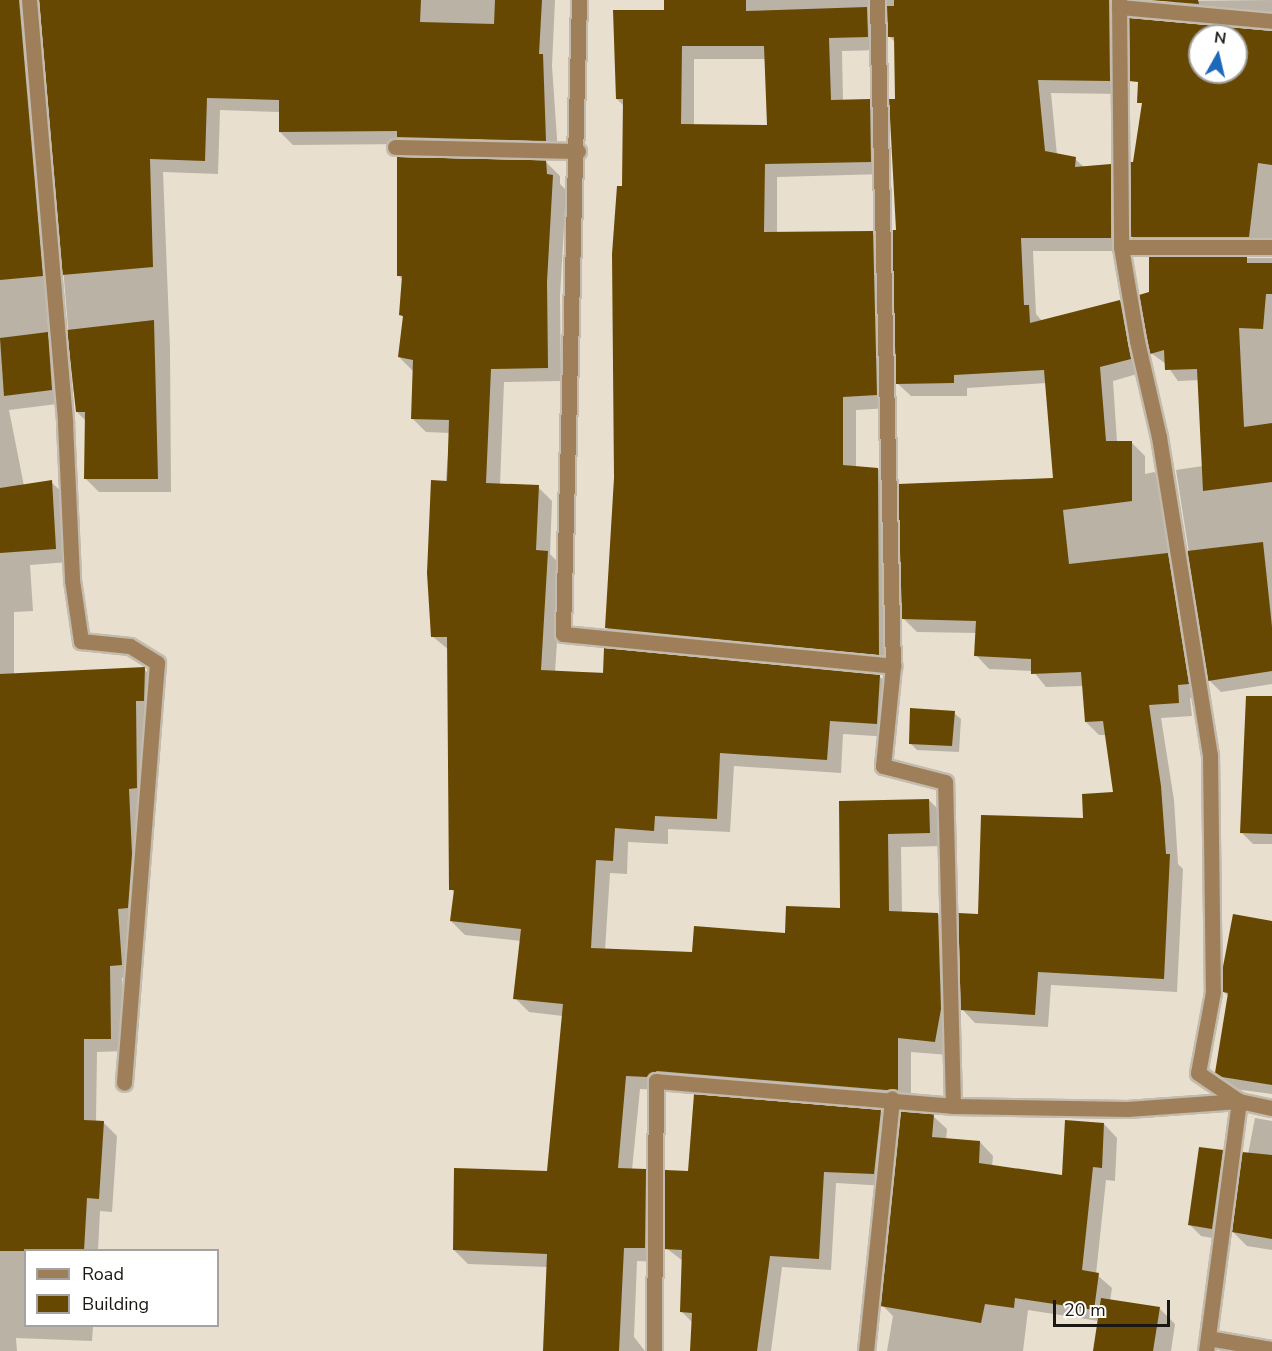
<!DOCTYPE html>
<style>
body{margin:0}
#map{position:relative;width:1272px;height:1351px;overflow:hidden;background:#e8dfcf;font-family:"Nunito Sans",sans-serif}
div>[style]{position:absolute}
.shadow>*{inset:0;background:#0003}
.building>*{inset:0;background:#674802}
.roads{filter:drop-shadow(2px 0 #c3bbad) drop-shadow(-2px 0 #c3bbad) drop-shadow(0 2px #c3bbad) drop-shadow(0 -2px #c3bbad)}
.minor>*{height:15px;margin:-7.5px;padding:0 7.5px;transform-origin:7.5px;border-radius:7.5px;background:#9f7f59}
span{translate:-50% -50%;white-space:nowrap;text-align:center;line-height:1.15;-webkit-text-stroke:6px #fff;paint-order:stroke}
.legend{position:absolute;left:24px;top:1249px;width:195px;height:78px;box-sizing:border-box;background:#fff;border:2px solid #a4a3a1;margin:0;padding:8px 10px;list-style:none;font-size:18px;color:#1b1813}
.legend li{display:flex;align-items:center;gap:12px;height:30px}
.legend b{width:30px;border:2px solid #a4a3a1}
.north{position:absolute;left:1188px;top:24px;width:60px;height:60px;box-sizing:border-box;background:#fff;border:2px solid #a4a3a1;border-radius:50%;rotate:8deg;font-size:16px;font-weight:700;line-height:24px;text-align:center;color:#1b1813}
.north::after{content:'';display:block;margin:auto;width:21px;height:27px;background:#1d68b8;clip-path:polygon(50% 0,100% 100%,50% 72%,0 100%)}
.scale{position:absolute;left:1053px;top:1300px;width:117px;height:27px;box-sizing:border-box;border:3px solid #1b1813;border-top:0;padding-left:8px;font-size:18px;line-height:21px;white-space:nowrap;color:#1b1813;-webkit-text-stroke:4px #fff;paint-order:stroke}
</style>
<div id="map">
<div class="shadow">
<i style="clip-path:polygon(0 0,555px 0,552px 66px,558px 153px,405px 144px,293px 145px,280px 132px,280px 112px,220px 110px,218px 174px,163px 172px,170px 348px,171px 492px,99px 492px,85px 478px,86px 421px,77px 412px,73px 387px,41px 4px,33px 10px,65px 403px,9px 410px,24px 486px,51px 482px,65px 495px,69px 562px,30px 565px,33px 611px,14px 612px,14px 674px,144px 669px,157px 682px,134px 978px,122px 978px,124px 1051px,97px 1052px,96px 1122px,104px 1123px,117px 1136px,112px 1212px,100px 1211px,98px 1250px,26px 1250px,26px 1326px,93px 1326px,92px 1341px,16px 1338px,17px 1351px,0 1351px)"></i>
<i style="clip-path:polygon(evenodd,665px 0,1130px 0,1122px 14px,1123px 94px,1051px 93px,1057px 155px,1075px 159px,1084px 167px,1110px 165px,1123px 179px,1124px 251px,1033px 251px,1036px 314px,1042px 321px,1120px 301px,1133px 315px,1144px 372px,1113px 381px,1117px 442px,1131px 442px,1145px 456px,1145px 474px,1154px 472px,1167px 486px,1201px 697px,1190px 698px,1192px 716px,1161px 718px,1174px 800px,1178px 864px,1183px 869px,1177px 992px,1051px 985px,1048px 1027px,975px 1023px,962px 1009px,979px 916px,1115px 793px,1107px 735px,1099px 735px,1086px 722px,1083px 686px,1046px 687px,1033px 671px,989px 669px,976px 655px,977px 633px,917px 632px,903px 618px,1054px 480px,1047px 383px,967px 388px,967px 396px,911px 396px,897px 383px,895px 42px,889px 36px,888px 6px,881px 9px,881px 50px,842px 51px,843px 101px,869px 101px,882px 114px,884px 174px,777px 177px,777px 233px,872px 232px,886px 246px,890px 408px,856px 410px,856px 468px,878px 469px,891px 483px,892px 668px,620px 641px,607px 628px,616px 478px,623px 187px,624px 106px,617px 99px,665px 12px,665px 0,694px 59px,766px 59px,768px 127px,694px 126px,694px 59px)"></i>
<i style="clip-path:polygon(1272px 0,1272px 21px,1184px 13px,1172px 1px)"></i>
<i style="clip-path:polygon(evenodd,1168px 23px,1272px 32px,1272px 248px,1144px 248px,1132px 237px,1168px 23px,1200px 36px,1236px 36px,1236px 72px,1200px 72px,1200px 36px)"></i>
<i style="clip-path:polygon(546px 162px,560px 176px,560px 184px,566px 190px,560px 297px,561px 381px,504px 382px,500px 485px,538px 487px,552px 501px,550px 554px,562px 566px,555px 672px,879px 676px,893px 690px,891px 737px,843px 734px,841px 773px,734px 766px,730px 832px,668px 829px,668px 844px,628px 842px,627px 874px,610px 873px,605px 950px,693px 953px,786px 935px,842px 910px,841px 802px,929px 800px,943px 814px,943px 846px,901px 847px,902px 913px,938px 914px,952px 928px,949px 1055px,911px 1052px,911px 1104px,671px 1085px,662px 1090px,640px 1089px,632px 1170px,645px 1170px,659px 1184px,658px 1262px,637px 1261px,634px 1337px,645px 1351px,544px 1351px,548px 1267px,468px 1264px,454px 1250px,548px 1172px,563px 1016px,529px 1012px,515px 998px,521px 941px,465px 935px,451px 921px,455px 893px,451px 889px,449px 650px,432px 636px,450px 433px,426px 432px,412px 418px,413px 371px,399px 357px,405px 319px,401px 315px,403px 280px,399px 276px)"></i>
<i style="clip-path:polygon(1151px 258px,1272px 258px,1272px 691px,1272px 684px,1221px 692px,1209px 680px,1176px 470px,1203px 466px,1200px 380px,1178px 381px,1166px 364px,1151px 353px)"></i>
<i style="clip-path:polygon(954px 713px,961px 719px,959px 752px,917px 750px,910px 743px)"></i>
<i style="clip-path:polygon(1272px 742px,1272px 844px,1253px 844px,1241px 832px)"></i>
<i style="clip-path:polygon(1272px 922px,1272px 1094px,1235px 1089px,1216px 1072px,1229px 997px,1224px 992px)"></i>
<i style="clip-path:polygon(880px 1111px,893px 1124px,886px 1186px,836px 1183px,831px 1270px,782px 1267px,771px 1351px,691px 1351px,693px 1323px,682px 1312px,683px 1261px,666px 1248px,689px 1172px)"></i>
<i style="clip-path:polygon(933px 1116px,947px 1129px,946px 1140px,980px 1142px,993px 1156px,992px 1167px,1063px 1176px,1104px 1124px,1117px 1138px,1115px 1181px,1106px 1180px,1096px 1274px,1112px 1288px,1110px 1301px,1159px 1308px,1175px 1324px,1171px 1351px,1095px 1351px,1099px 1321px,1028px 1310px,1023px 1351px,887px 1351px,893px 1316px,882px 1305px)"></i>
<i style="clip-path:polygon(1255px 1118px,1272px 1121px,1272px 1250px,1247px 1246px,1233px 1232px)"></i>
<i style="clip-path:polygon(1222px 1151px,1234px 1163px,1224px 1240px,1201px 1236px,1189px 1224px)"></i>
</div>
<div class="building">
<i style="clip-path:polygon(0 0,19px 0,43px 276px,0 280px)"></i>
<i style="clip-path:polygon(39px 0,421px 0,420px 22px,494px 24px,495px 0,542px 0,539px 54px,543px 54px,546px 141px,397px 137px,397px 131px,279px 132px,279px 100px,207px 98px,205px 161px,150px 159px,153px 267px,62px 275px)"></i>
<i style="clip-path:polygon(evenodd,664px 0,746px 0,746px 11px,867px 7px,868px 37px,829px 38px,831px 100px,870px 99px,871px 162px,765px 164px,764px 232px,873px 231px,877px 395px,843px 397px,843px 465px,878px 468px,879px 655px,605px 628px,614px 478px,612px 254px,617px 186px,622px 186px,623px 99px,616px 99px,613px 10px,664px 10px,664px 0,682px 46px,764px 46px,767px 125px,681px 124px,682px 46px)"></i>
<i style="clip-path:polygon(894px 0,1109px 0,1110px 81px,1038px 80px,1045px 151px,1076px 157px,1075px 167px,1111px 164px,1111px 238px,1021px 238px,1024px 305px,1029px 305px,1030px 323px,1120px 300px,1131px 359px,1100px 367px,1106px 441px,1132px 441px,1132px 501px,1063px 510px,1069px 564px,1168px 553px,1189px 684px,1178px 685px,1179px 703px,1149px 705px,1161px 786px,1166px 854px,1170px 854px,1164px 979px,1038px 972px,1035px 1015px,960px 1010px,958px 913px,978px 914px,981px 815px,1083px 818px,1082px 794px,1113px 792px,1103px 721px,1085px 722px,1081px 672px,1031px 674px,1031px 659px,974px 656px,976px 621px,902px 619px,898px 484px,1053px 478px,1044px 370px,954px 375px,954px 383px,896px 384px,892px 230px,896px 230px,889px 99px,895px 99px,894px 37px,888px 37px,887px 6px,894px 6px)"></i>
<i style="clip-path:polygon(1149px 0,1198px 0,1199px 4px)"></i>
<i style="clip-path:polygon(evenodd,1129px 18px,1272px 31px,1272px 165px,1258px 163px,1249px 237px,1131px 237px,1130px 162px,1133px 162px,1142px 103px,1137px 103px,1138px 82px,1129px 81px,1129px 18px,1200px 36px,1236px 36px,1236px 72px,1200px 72px,1200px 36px)"></i>
<i style="clip-path:polygon(397px 157px,546px 160px,547px 174px,553px 175px,547px 282px,548px 368px,491px 369px,486px 483px,539px 485px,536px 550px,548px 551px,541px 670px,603px 673px,604px 648px,880px 675px,877px 724px,830px 721px,827px 760px,720px 753px,717px 819px,655px 816px,654px 831px,615px 828px,613px 861px,596px 860px,591px 948px,692px 952px,694px 926px,785px 933px,786px 906px,840px 908px,839px 801px,929px 799px,930px 833px,888px 834px,889px 911px,938px 913px,941px 1009px,935px 1042px,898px 1038px,898px 1091px,657px 1071px,647px 1077px,626px 1076px,618px 1168px,646px 1169px,645px 1248px,624px 1248px,619px 1351px,543px 1351px,547px 1254px,453px 1250px,454px 1168px,547px 1171px,563px 1004px,513px 999px,521px 929px,450px 921px,454px 890px,449px 890px,447px 637px,431px 637px,427px 573px,431px 480px,447px 481px,449px 420px,411px 419px,413px 360px,398px 357px,403px 316px,399px 315px,402px 276px,397px 276px)"></i>
<i style="clip-path:polygon(1149px 257px,1247px 257px,1247px 263px,1272px 263px,1272px 294px,1266px 294px,1263px 329px,1239px 328px,1244px 427px,1272px 423px,1272px 482px,1203px 491px,1197px 369px,1165px 370px,1164px 350px,1150px 354px,1139px 295px,1149px 292px)"></i>
<i style="clip-path:polygon(154px 320px,158px 479px,84px 479px,85px 412px,76px 412px,67px 330px)"></i>
<i style="clip-path:polygon(48px 332px,52px 390px,4px 396px,0 338px)"></i>
<i style="clip-path:polygon(52px 480px,56px 549px,0 553px,0 488px)"></i>
<i style="clip-path:polygon(1263px 542px,1272px 627px,1272px 671px,1208px 681px,1187px 551px)"></i>
<i style="clip-path:polygon(145px 667px,144px 701px,136px 701px,137px 788px,129px 789px,132px 854px,128px 908px,118px 909px,122px 965px,110px 966px,111px 1039px,84px 1039px,84px 1120px,104px 1121px,99px 1199px,87px 1198px,84px 1251px,0 1251px,0 674px)"></i>
<i style="clip-path:polygon(1246px 696px,1272px 696px,1272px 834px,1240px 833px)"></i>
<i style="clip-path:polygon(910px 708px,955px 711px,952px 746px,909px 744px)"></i>
<i style="clip-path:polygon(1233px 914px,1272px 921px,1272px 1085px,1222px 1077px,1215px 1073px,1228px 993px,1223px 992px,1222px 972px)"></i>
<i style="clip-path:polygon(694px 1094px,881px 1110px,874px 1174px,824px 1172px,819px 1259px,770px 1256px,757px 1351px,690px 1351px,692px 1313px,680px 1312px,682px 1250px,664px 1249px,665px 1170px,688px 1171px)"></i>
<i style="clip-path:polygon(900px 1111px,934px 1114px,932px 1137px,980px 1141px,979px 1163px,1062px 1175px,1065px 1120px,1104px 1123px,1102px 1168px,1093px 1167px,1082px 1270px,1099px 1273px,1094px 1310px,1015px 1298px,1014px 1308px,985px 1304px,981px 1323px,880px 1306px)"></i>
<i style="clip-path:polygon(1199px 1147px,1223px 1150px,1212px 1229px,1188px 1225px)"></i>
<i style="clip-path:polygon(1242px 1152px,1272px 1155px,1272px 1239px,1232px 1232px)"></i>
<i style="clip-path:polygon(1101px 1298px,1160px 1307px,1153px 1351px,1093px 1351px)"></i>
</div>
<div class="roads">
<div class="minor">
<i style="left:29px;top:0;width:425px;rotate:85.1deg"></i>
<i style="left:65px;top:423px;width:157px;rotate:87.4deg"></i>
<i style="left:72px;top:580px;width:62px;rotate:81.6deg"></i>
<i style="left:81px;top:641px;width:49px;rotate:5.8deg"></i>
<i style="left:130px;top:646px;width:32px;rotate:32deg"></i>
<i style="left:157px;top:663px;width:421px;rotate:94.5deg"></i>
<i style="left:579px;top:0;width:634px;rotate:91.45deg"></i>
<i style="left:563px;top:634px;width:332px;rotate:5.5deg"></i>
<i style="left:1119px;top:0;width:247px;rotate:89.5deg"></i>
<i style="left:1121px;top:247px;width:95px;rotate:80.3deg"></i>
<i style="left:1137px;top:341px;width:98px;rotate:77.1deg"></i>
<i style="left:1159px;top:437px;width:322px;rotate:80.9deg"></i>
<i style="left:1210px;top:755px;width:237px;rotate:89.3deg"></i>
<i style="left:1213px;top:992px;width:82px;rotate:100.5deg"></i>
<i style="left:1198px;top:1073px;width:50px;rotate:34.3deg"></i>
<i style="left:1239px;top:1101px;width:34px;rotate:12deg"></i>
<i style="left:1119px;top:7px;width:154px;rotate:5.2deg"></i>
<i style="left:395px;top:147px;width:183px;rotate:1.3deg"></i>
<i style="left:1121px;top:247px;width:151px"></i>
<i style="left:953px;top:1106px;width:174px;rotate:1deg"></i>
<i style="left:1127px;top:1109px;width:112px;rotate:-4.1deg"></i>
<i style="left:1239px;top:1101px;width:252px;rotate:97.5deg"></i>
<i style="left:1208px;top:1338px;width:65px;rotate:9.8deg"></i>
<i style="left:654px;top:1351px;width:270px;rotate:-89.6deg"></i>
<i style="left:656px;top:1081px;width:298px;rotate:4.8deg"></i>
<i style="left:953px;top:1106px;width:324px;rotate:-91.4deg"></i>
<i style="left:945px;top:782px;width:64px;rotate:-165.5deg"></i>
<i style="left:883px;top:766px;width:100px;rotate:-84.3deg"></i>
<i style="left:893px;top:666px;width:666px;rotate:-91.38deg"></i>
<i style="left:866px;top:1351px;width:254px;rotate:-84.1deg"></i>
</div>
</div>
<ul class="legend">
<li><b style="height:8px;background:#9f7f59"></b>Road</li>
<li><b style="height:16px;background:#674802"></b>Building</li>
</ul>
<div class="north">N</div>
<div class="scale">20 m</div>
</div>
